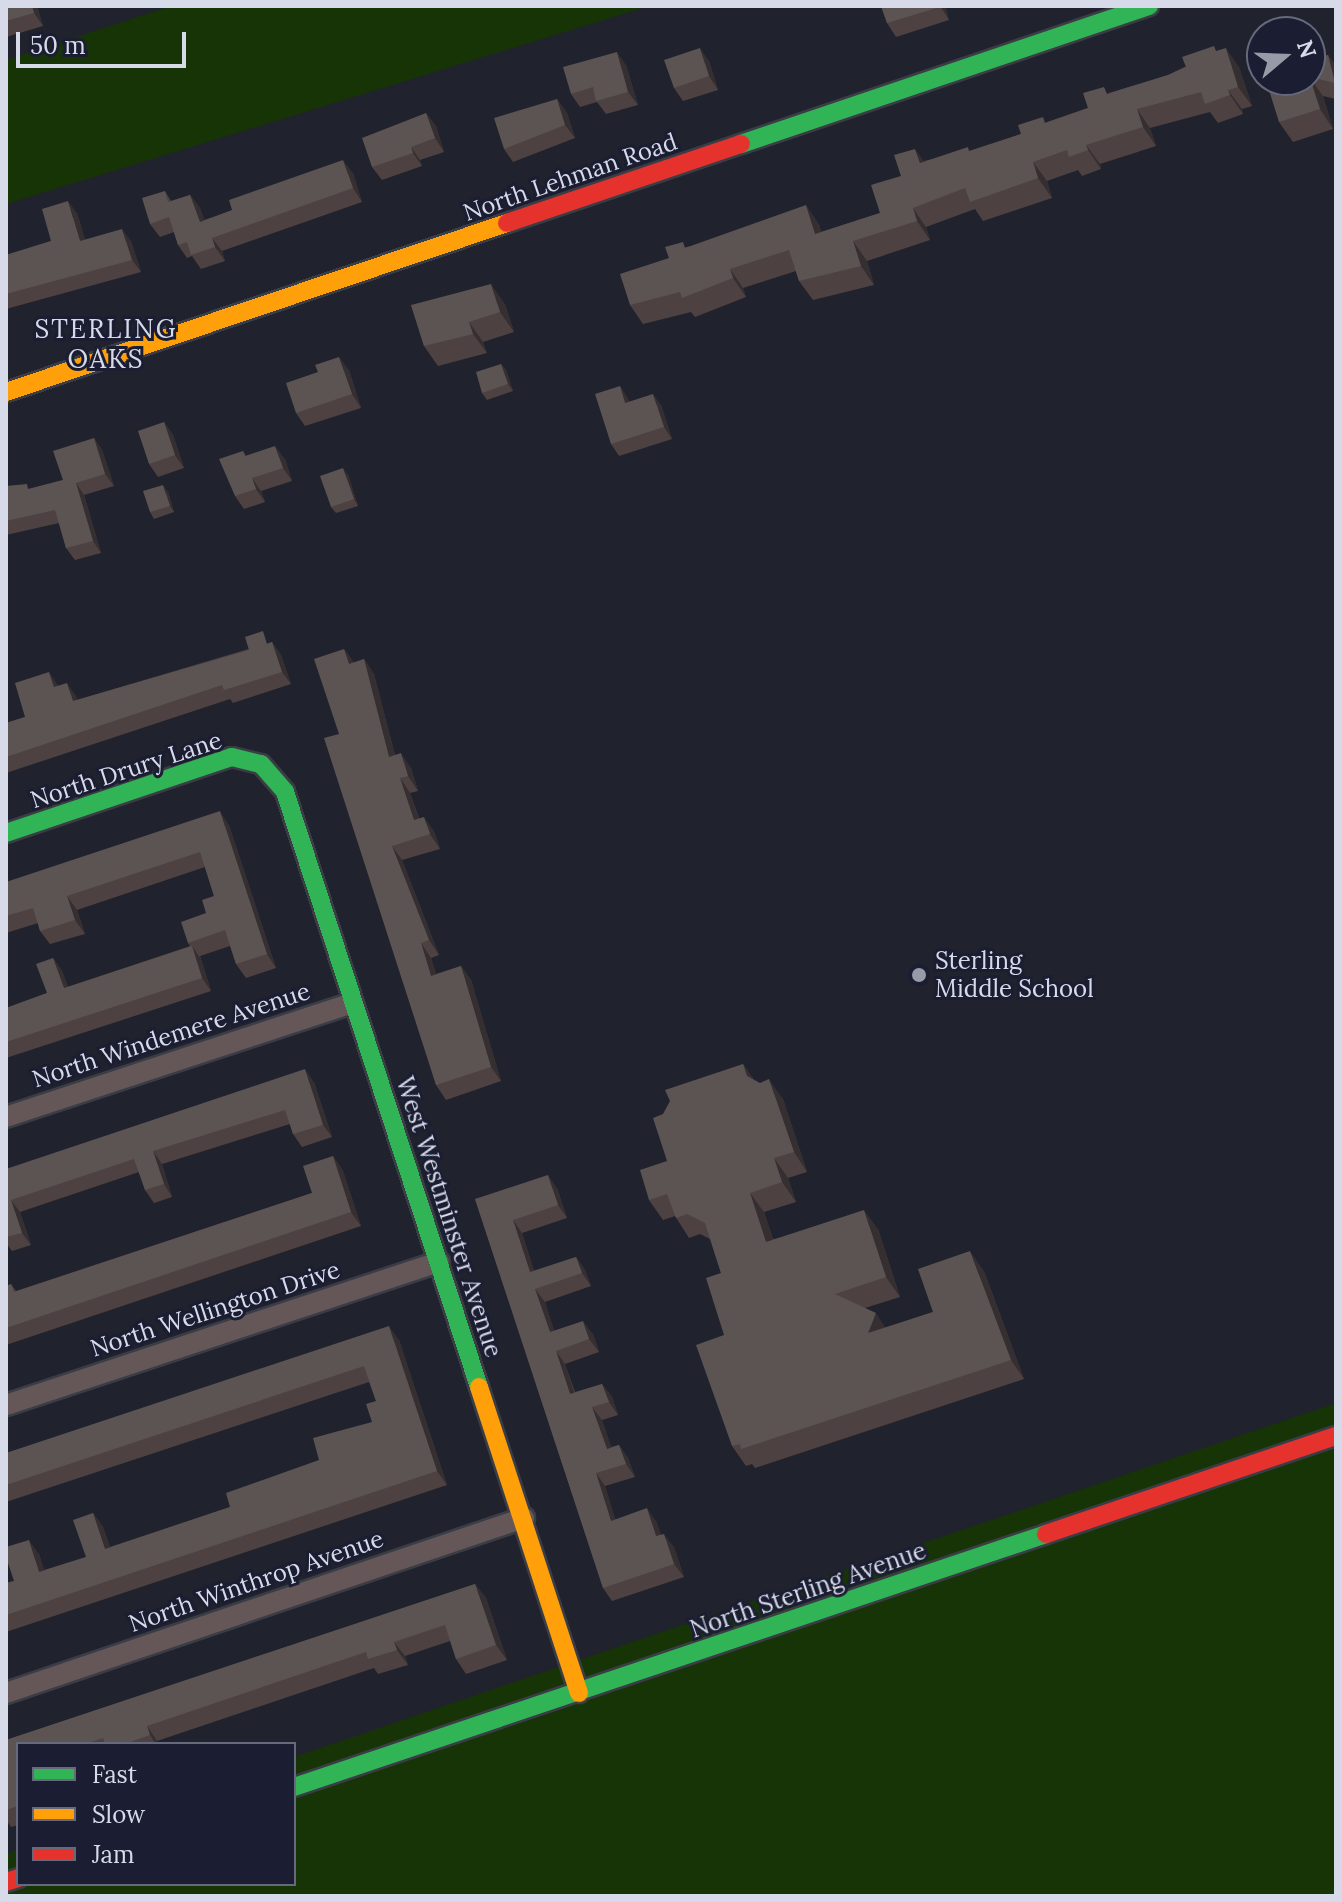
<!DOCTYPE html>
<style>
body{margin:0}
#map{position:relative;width:1342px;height:1902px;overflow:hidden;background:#20222d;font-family:Lora,serif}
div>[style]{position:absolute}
.green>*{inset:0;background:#173406}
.roads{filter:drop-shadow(2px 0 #3a3d46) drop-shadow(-2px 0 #3a3d46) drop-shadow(0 2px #3a3d46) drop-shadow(0 -2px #3a3d46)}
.street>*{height:20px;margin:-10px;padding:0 10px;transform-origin:10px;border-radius:10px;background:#655658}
.fast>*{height:18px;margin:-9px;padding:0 9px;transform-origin:9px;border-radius:9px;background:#30b455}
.slow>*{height:18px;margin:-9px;padding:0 9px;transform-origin:9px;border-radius:9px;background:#ff9f0a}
.jam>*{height:18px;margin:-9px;padding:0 9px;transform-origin:9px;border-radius:9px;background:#e5322d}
.wall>*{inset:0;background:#4d4241}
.shaded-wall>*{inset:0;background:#352f31}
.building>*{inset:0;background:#5c5353}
.dots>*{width:22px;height:22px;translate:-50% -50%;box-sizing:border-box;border:4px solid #1b1e32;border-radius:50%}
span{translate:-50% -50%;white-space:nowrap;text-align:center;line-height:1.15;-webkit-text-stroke:6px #1b1e32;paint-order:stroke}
.street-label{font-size:24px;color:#d7dae8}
.poi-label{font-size:24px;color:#d7dae8}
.left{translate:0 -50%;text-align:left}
.neighbourhood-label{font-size:26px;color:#d7dae8;letter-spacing:2px}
.frame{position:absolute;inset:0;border:8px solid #d7dae8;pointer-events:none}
.legend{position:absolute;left:16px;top:1742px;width:280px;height:144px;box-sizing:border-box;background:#1b1e32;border:2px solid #66697b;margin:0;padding:10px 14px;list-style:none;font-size:24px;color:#d7dae8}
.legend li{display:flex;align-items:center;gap:16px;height:40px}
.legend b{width:40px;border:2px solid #66697b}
.north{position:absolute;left:1246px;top:16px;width:80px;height:80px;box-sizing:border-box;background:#1b1e32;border:2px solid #66697b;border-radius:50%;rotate:71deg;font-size:22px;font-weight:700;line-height:32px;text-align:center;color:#d7dae8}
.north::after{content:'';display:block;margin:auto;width:28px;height:36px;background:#979aa7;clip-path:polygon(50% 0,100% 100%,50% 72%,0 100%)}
.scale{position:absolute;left:16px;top:32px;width:170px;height:36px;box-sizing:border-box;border:4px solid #d7dae8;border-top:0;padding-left:10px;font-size:24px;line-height:28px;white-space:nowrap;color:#d7dae8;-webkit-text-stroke:6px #1b1e32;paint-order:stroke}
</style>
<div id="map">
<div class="green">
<i style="clip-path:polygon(171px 6px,649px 6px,6px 204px,6px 60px)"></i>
<i style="clip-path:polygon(1336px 1403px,1336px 1896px,6px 1896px,6px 1854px,18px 1850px,18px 1884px,294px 1884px,294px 1757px)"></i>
</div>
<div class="roads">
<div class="street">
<i style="left:6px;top:1117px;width:365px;rotate:-18.2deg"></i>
<i style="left:6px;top:1405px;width:456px;rotate:-18.3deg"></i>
<i style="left:6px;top:1693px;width:547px;rotate:-18.67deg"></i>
</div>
<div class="fast">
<i style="left:741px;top:144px;width:431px;rotate:-18.7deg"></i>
<i style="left:6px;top:833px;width:238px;rotate:-18.6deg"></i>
<i style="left:232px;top:757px;width:30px;rotate:14deg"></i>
<i style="left:261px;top:764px;width:37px;rotate:49deg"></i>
<i style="left:285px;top:792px;width:626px;rotate:71.94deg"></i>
<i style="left:294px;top:1787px;width:793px;rotate:-18.59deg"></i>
</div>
<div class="slow">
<i style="left:6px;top:392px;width:529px;rotate:-18.64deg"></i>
<i style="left:479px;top:1387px;width:322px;rotate:71.9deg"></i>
</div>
<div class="jam">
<i style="left:507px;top:223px;width:247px;rotate:-18.7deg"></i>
<i style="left:1046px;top:1534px;width:306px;rotate:-18.7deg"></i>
<i style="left:6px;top:1882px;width:13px;rotate:-18deg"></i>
</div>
</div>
<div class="wall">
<i style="clip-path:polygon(6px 6px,37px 6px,43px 26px,6px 37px)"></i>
<i style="clip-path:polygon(881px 6px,945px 6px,949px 20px,896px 37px,887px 23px)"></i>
<i style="clip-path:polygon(1217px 51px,1239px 67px,1252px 106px,1242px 109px,1243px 114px,1218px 123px,1210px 112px,1150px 128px,1156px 146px,1100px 164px,1101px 169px,1082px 176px,1078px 170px,1047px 181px,1052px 198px,983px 221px,975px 209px,926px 227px,930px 240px,867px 261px,874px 285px,813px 300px,799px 281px,796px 271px,743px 288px,746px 297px,695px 317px,691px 312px,643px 324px,630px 305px,669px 258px,686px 247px,819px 224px,821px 232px,880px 213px,901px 176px,924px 161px,971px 151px,1021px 134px,1047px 122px,1088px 108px,1109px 93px,1168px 75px)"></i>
<i style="clip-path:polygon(1328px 55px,1336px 66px,1336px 99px,1323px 96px,1333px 129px,1293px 142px,1279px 122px,1281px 86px,1310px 57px,1311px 59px)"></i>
<i style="clip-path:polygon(709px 61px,718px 90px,683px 101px,674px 88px)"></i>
<i style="clip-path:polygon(626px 65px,638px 105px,606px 114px,597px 102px,580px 107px,571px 94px)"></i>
<i style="clip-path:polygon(557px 99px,567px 113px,575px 138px,513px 162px,504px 149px)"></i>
<i style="clip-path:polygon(426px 113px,436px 126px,444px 152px,420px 160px,422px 166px,382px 180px,372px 167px)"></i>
<i style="clip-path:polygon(353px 173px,362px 202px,222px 251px,225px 261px,201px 269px,192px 256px,187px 258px,178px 245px,174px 232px,160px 237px,150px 224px,165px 191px,171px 201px,190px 195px,200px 208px,204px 220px)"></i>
<i style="clip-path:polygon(77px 213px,85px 240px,131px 241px,141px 272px,6px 309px,6px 255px,51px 241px)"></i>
<i style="clip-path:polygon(505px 304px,514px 332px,483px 342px,487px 353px,438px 366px,424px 346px,411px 305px)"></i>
<i style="clip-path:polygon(501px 364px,506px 370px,513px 391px,487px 400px,482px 393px)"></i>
<i style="clip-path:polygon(349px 370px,361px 408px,305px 426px,296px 413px,318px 372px)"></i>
<i style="clip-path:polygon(620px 386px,629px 402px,661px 405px,672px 439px,619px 456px,611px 444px)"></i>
<i style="clip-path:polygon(164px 422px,173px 435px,184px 468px,158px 477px,149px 464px)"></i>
<i style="clip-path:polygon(94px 438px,102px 450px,114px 486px,84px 495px,101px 553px,75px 560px,66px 548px,59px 523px,6px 535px,6px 486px,30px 489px,63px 480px)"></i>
<i style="clip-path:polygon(243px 451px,246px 456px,285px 459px,292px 481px,261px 491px,265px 502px,244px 509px,235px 496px)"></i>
<i style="clip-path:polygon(348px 475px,358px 506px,336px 513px,331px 507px)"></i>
<i style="clip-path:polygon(168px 492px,174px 512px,154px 519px,150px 512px)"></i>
<i style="clip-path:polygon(272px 642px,281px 655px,291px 684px,233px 703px,230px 699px,6px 773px,6px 723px,25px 717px,58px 686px,76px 696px,77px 700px)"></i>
<i style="clip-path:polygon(344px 649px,354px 663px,364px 659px,374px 674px,395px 755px,411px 768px,418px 791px,410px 793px,419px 818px,434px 831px,440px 849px,402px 860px,439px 955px,431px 958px,436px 974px,461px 966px,471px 980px,501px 1081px,446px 1100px,436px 1085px,339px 734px)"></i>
<i style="clip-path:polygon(229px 825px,276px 968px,246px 978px,236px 964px,230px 946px,200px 956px,211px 991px,6px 1058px,6px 1008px,47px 993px,53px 958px,62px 971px,68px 987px,190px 946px,188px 943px,206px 913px,214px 896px,205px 867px,77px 910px,85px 934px,50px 944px,40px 931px,38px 923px,6px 933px,6px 882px)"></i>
<i style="clip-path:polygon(743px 1064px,754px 1080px,783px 1099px,807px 1172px,788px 1178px,796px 1202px,764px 1212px,773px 1239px,878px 1229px,900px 1297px,865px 1308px,885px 1328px,933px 1312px,984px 1271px,1024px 1379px,755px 1468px,752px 1464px,746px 1466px,732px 1446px,721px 1273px,710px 1239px,700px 1234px,689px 1238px,675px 1216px,663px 1220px,649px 1200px,667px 1161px,663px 1114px)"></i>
<i style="clip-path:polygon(314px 1082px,332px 1137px,302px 1147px,293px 1134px,290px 1124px,162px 1164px,172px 1197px,154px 1203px,145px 1190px,139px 1172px,20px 1212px,31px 1245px,12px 1251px,6px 1243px,6px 1169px)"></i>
<i style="clip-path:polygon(333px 1156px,343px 1171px,361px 1226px,6px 1345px,6px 1286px,11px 1284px,16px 1291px,312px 1193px)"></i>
<i style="clip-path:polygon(557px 1188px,567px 1218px,522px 1233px,534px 1271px,576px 1257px,585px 1270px,591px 1286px,545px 1302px,554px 1331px,593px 1334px,599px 1352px,565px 1364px,575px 1392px,602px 1384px,612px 1397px,618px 1415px,602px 1420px,611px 1447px,619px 1445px,628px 1458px,635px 1477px,605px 1486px,615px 1519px,656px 1521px,661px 1535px,674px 1547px,684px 1577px,612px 1601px,603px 1588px,475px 1199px)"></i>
<i style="clip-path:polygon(399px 1340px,447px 1485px,6px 1632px,6px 1583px,14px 1581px,39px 1554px,44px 1570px,86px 1557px,93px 1513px,103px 1527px,110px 1547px,230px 1507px,319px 1460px,372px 1422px,376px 1401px,369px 1382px,6px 1502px,6px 1453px)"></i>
<i style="clip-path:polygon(475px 1584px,486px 1598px,507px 1660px,466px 1674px,456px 1659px,450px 1641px,405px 1656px,408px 1665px,378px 1674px,374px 1668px,157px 1741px,158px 1744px,18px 1744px,18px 1825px,11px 1827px,6px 1820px,6px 1740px)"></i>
</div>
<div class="shaded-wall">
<i style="clip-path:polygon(32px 6px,37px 6px,43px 26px,34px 13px)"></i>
<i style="clip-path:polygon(940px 6px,945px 6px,949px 20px)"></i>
<i style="clip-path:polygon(1290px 19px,1299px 32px,1295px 32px)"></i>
<i style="clip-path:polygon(700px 48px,709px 61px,718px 90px,709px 76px)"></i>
<i style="clip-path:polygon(1226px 48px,1239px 67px,1252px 106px,1238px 87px)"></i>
<i style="clip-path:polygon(617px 52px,626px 65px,638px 105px,628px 92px)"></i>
<i style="clip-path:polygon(1328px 55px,1336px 66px,1336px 85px,1335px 83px)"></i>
<i style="clip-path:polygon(1310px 78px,1323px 96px,1333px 129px,1320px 109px)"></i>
<i style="clip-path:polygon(1228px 90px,1242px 109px,1243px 114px,1230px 95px)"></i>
<i style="clip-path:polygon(557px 99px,567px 113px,575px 138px,565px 125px)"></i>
<i style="clip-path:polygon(1137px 109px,1150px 128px,1156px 146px,1143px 127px)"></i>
<i style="clip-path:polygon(426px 113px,436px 126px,444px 152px,435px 138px)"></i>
<i style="clip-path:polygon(1086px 145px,1100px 164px,1101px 169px,1088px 150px)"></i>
<i style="clip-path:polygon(411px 147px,420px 160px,422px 166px,413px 153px)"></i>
<i style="clip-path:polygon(915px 149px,929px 168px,920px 163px)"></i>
<i style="clip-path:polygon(343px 160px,353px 173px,362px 202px,353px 188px)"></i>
<i style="clip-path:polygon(1033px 162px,1047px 181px,1052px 198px,1038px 178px)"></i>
<i style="clip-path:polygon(190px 195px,200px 208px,209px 235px,200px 222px)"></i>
<i style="clip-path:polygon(68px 201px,77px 213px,89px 254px,80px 241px)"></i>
<i style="clip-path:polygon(806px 205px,819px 224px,828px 253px,815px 234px)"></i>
<i style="clip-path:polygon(913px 208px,926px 227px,930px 240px,917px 221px)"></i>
<i style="clip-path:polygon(122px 229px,131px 241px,141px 272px,132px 260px)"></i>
<i style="clip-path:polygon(212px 238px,222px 251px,225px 261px,215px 247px)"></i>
<i style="clip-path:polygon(853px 241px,867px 261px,874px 285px,861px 266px)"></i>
<i style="clip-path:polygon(730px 269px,743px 288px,746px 297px,733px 278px)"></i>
<i style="clip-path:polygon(491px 284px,505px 304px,514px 332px,500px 312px)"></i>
<i style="clip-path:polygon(469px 322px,483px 342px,487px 353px,473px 334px)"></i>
<i style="clip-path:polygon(339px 357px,349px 370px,361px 408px,352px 394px)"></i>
<i style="clip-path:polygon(501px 364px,506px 370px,513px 391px,508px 384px)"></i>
<i style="clip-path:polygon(620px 386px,628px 398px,633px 414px,625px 403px)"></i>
<i style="clip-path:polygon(653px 394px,661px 405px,672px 439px,664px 427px)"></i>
<i style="clip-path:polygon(164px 422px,173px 435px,184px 468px,175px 455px)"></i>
<i style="clip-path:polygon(94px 438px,102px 450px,114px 486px,105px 474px)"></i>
<i style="clip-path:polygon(275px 446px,285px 459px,292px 481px,283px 468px)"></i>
<i style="clip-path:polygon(343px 468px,348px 475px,358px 506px,354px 499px)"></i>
<i style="clip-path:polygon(252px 478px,261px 491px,265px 502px,256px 489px)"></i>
<i style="clip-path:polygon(76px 483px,84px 495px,101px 553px,93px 541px)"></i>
<i style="clip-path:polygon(163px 485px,168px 492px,174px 512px,170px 506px)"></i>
<i style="clip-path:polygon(272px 642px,281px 655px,291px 684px,282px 672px)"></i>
<i style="clip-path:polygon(344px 649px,354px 663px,349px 664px)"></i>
<i style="clip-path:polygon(364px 659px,374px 674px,399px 771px,389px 757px)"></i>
<i style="clip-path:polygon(49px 672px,58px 685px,62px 700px,54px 687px)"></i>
<i style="clip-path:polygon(67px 683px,76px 696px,82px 714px,73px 701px)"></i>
<i style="clip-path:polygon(401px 753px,411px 768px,418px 791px,408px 776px)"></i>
<i style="clip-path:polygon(400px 778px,410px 793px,424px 834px,414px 820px)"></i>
<i style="clip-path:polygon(220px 811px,229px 825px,276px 968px,267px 954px)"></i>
<i style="clip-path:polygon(424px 817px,434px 831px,440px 849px,430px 834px)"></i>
<i style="clip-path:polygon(392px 846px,402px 860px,439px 955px,429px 940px)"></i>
<i style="clip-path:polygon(67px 896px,77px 910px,85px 934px,75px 920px)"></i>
<i style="clip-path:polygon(421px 943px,431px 958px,441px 990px,431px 976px)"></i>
<i style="clip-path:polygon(192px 946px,201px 959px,211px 991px,202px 978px)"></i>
<i style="clip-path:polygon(53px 958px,62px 971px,73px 1001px,64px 988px)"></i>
<i style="clip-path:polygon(461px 966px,471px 980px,501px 1081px,491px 1067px)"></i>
<i style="clip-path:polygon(743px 1064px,757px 1084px,747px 1076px)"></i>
<i style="clip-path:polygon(305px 1069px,314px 1082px,332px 1137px,323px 1125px)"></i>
<i style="clip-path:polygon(769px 1079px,783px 1099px,807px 1172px,794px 1152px)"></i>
<i style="clip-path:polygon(153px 1151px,162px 1164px,172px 1197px,164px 1184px)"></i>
<i style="clip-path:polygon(333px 1156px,343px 1171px,361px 1226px,351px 1212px)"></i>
<i style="clip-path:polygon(774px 1158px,788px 1178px,796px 1202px,782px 1182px)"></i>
<i style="clip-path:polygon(548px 1175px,557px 1188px,567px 1218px,558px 1205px)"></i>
<i style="clip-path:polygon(750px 1193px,764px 1212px,780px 1261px,766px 1242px)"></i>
<i style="clip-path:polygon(11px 1200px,20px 1212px,31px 1245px,22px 1233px)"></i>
<i style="clip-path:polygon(864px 1210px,878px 1229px,900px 1297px,886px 1277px)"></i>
<i style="clip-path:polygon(513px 1220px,522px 1233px,539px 1286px,530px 1272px)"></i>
<i style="clip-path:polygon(970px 1251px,984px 1271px,1024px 1379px,1011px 1360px)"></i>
<i style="clip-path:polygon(576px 1257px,585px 1270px,591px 1286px,582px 1273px)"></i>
<i style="clip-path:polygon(535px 1289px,545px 1302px,559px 1345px,550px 1332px)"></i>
<i style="clip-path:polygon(876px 1313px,889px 1333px,868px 1333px)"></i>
<i style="clip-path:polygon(583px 1321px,593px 1334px,599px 1352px,589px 1339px)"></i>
<i style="clip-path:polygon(389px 1326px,399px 1340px,447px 1485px,437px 1471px)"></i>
<i style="clip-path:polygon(556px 1351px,565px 1364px,579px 1407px,570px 1394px)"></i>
<i style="clip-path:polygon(602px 1384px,612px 1397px,618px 1415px,609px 1402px)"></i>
<i style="clip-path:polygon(592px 1407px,602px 1420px,616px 1462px,607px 1449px)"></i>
<i style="clip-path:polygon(619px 1445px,628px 1458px,635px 1477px,626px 1464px)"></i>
<i style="clip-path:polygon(596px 1473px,605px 1486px,620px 1534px,611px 1521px)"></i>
<i style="clip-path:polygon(647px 1508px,656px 1521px,666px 1549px,656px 1536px)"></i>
<i style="clip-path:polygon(93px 1513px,103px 1527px,116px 1563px,105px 1549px)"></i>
<i style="clip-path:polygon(664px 1534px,674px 1547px,684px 1577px,674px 1564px)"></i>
<i style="clip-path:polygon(29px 1540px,39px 1554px,49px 1586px,39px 1572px)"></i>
<i style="clip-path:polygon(475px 1584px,486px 1598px,507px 1660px,496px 1645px)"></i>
<i style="clip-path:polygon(394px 1642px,405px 1656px,408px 1665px,397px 1650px)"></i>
<i style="clip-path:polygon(147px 1726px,157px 1741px,158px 1744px,156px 1744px,150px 1735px)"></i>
</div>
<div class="building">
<i style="clip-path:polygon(6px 6px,32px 6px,34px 13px,6px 21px)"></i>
<i style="clip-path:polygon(881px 6px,940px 6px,940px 7px,887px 23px)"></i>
<i style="clip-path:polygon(1290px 19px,1295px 32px,1263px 32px,1262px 28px)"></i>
<i style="clip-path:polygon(1214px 46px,1216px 51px,1226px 48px,1238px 87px,1228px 90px,1230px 95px,1205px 104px,1201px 92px,1137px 109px,1143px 127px,1086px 145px,1088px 150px,1069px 157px,1067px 150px,1033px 162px,1038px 178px,970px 202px,965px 188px,913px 208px,917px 221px,853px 241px,861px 266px,799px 281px,789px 250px,730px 269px,733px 278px,682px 298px,680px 292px,630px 305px,620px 274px,669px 258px,665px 247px,683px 242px,685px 248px,806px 205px,815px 234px,880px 213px,871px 185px,901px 176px,894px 155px,915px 149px,920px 163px,968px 147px,969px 151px,1021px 134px,1018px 125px,1043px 117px,1045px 123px,1088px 108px,1083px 93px,1104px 87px,1107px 94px,1168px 75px,1186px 67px,1182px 57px)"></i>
<i style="clip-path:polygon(700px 48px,709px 76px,674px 88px,664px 60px)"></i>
<i style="clip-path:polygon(617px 52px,628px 92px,596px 101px,593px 87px,571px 94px,563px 67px)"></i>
<i style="clip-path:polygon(1328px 55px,1335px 83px,1310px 77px,1310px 59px)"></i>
<i style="clip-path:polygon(1310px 79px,1320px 109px,1279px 122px,1269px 90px,1281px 86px,1279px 80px)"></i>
<i style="clip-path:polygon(557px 99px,565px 125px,504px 149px,494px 118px)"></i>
<i style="clip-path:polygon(426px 113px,435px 138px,411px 147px,413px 153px,372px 167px,362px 138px)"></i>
<i style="clip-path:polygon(343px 160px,353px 188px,212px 238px,215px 247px,191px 255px,187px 242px,178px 245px,169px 217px,150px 224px,142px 198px,165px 191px,168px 202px,190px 195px,200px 222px,232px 210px,229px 200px)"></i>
<i style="clip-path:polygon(68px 201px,80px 241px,122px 229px,132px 260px,6px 294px,6px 255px,51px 241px,42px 209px)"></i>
<i style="clip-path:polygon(491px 284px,500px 312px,469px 322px,473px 334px,424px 346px,411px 305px)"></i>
<i style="clip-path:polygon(339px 357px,352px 394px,296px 413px,286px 383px,318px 372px,315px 365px)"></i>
<i style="clip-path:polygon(501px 364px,508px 384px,482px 393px,476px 372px)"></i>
<i style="clip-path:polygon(620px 386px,625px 403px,653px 394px,664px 427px,611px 444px,595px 394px)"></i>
<i style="clip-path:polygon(164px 422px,175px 455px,149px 464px,138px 431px)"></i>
<i style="clip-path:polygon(94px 438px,105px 474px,76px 483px,93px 541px,66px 548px,55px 510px,6px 521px,6px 486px,27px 484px,28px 489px,63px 480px,53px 451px)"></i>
<i style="clip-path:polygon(275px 446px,283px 468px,252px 478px,256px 489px,235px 496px,219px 459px,243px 451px,245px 456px)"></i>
<i style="clip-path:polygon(343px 468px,354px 499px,331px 507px,320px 476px)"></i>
<i style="clip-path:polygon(163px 485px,170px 506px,150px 512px,143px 491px)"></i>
<i style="clip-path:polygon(263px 631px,267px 644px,272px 642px,282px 672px,224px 690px,222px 685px,6px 757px,6px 723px,25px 717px,15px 683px,49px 672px,54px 687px,67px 683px,73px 701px,249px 650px,245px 637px)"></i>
<i style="clip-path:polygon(344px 649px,349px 664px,364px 659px,389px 757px,401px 753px,408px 776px,400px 778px,414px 820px,424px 817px,430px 834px,392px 846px,429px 940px,421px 943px,431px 976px,461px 966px,491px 1067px,436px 1085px,324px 738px,339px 734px,314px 659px)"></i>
<i style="clip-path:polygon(220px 811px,267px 954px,236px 964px,225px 930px,188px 943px,181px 922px,206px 913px,202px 900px,214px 896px,200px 852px,67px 896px,75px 920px,40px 931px,33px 908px,6px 916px,6px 882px)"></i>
<i style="clip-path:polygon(192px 946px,202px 978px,6px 1042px,6px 1008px,47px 993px,36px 964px,53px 958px,64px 988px)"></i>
<i style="clip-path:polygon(743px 1064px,747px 1076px,760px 1083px,769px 1079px,794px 1152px,774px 1158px,782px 1182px,750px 1193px,766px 1242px,864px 1210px,886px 1277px,835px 1294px,876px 1313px,868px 1333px,933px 1312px,918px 1269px,970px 1251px,1011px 1360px,741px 1449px,740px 1444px,732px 1446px,696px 1345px,724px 1335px,706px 1278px,721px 1273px,705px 1223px,687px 1214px,676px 1218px,667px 1194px,649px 1200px,640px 1170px,667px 1161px,653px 1118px,663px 1114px,670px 1101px,665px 1090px)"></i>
<i style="clip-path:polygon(305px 1069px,323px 1125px,293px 1134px,285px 1110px,153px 1151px,164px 1184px,145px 1190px,134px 1159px,11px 1200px,22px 1233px,6px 1237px,6px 1169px)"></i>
<i style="clip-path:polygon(333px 1156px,351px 1212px,6px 1328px,6px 1286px,11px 1284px,14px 1292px,312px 1193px,303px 1166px)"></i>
<i style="clip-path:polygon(548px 1175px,558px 1205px,513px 1220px,530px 1272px,576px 1257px,582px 1273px,535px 1289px,550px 1332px,583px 1321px,589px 1339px,556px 1351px,570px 1394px,602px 1384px,609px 1402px,592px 1407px,607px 1449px,619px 1445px,626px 1464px,596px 1473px,611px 1521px,647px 1508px,656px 1536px,664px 1534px,674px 1564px,603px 1588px,475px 1199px)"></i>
<i style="clip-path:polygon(389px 1326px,437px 1471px,6px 1615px,6px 1583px,14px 1581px,6px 1557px,6px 1547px,29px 1540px,39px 1572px,86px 1557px,73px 1520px,93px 1513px,105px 1549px,230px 1507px,226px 1493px,319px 1460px,313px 1438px,372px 1422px,366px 1404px,376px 1401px,364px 1366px,6px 1485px,6px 1453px)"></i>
<i style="clip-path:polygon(475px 1584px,496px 1645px,456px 1659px,445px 1625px,394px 1642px,397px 1650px,368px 1659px,366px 1652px,147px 1726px,150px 1735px,125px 1744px,105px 1744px,103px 1738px,86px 1744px,18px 1744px,18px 1806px,6px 1810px,6px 1740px)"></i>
</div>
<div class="dots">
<i style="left:919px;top:975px;background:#979aa7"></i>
</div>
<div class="street-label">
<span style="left:570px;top:177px;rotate:-19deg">North Lehman Road</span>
<span style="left:126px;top:770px;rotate:-18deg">North Drury Lane</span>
<span style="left:171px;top:1035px;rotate:-18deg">North Windemere Avenue</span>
<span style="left:449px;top:1217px;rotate:72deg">West Westminster Avenue</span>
<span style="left:215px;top:1309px;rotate:-18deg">North Wellington Drive</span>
<span style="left:256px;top:1581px;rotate:-19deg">North Winthrop Avenue</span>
<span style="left:808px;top:1590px;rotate:-19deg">North Sterling Avenue</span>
</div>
<div class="poi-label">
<span class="left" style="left:935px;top:975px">Sterling<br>Middle School</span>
</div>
<div class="neighbourhood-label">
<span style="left:106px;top:344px">STERLING<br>OAKS</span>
</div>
<div class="frame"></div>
<ul class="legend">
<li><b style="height:10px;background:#30b455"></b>Fast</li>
<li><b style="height:10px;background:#ff9f0a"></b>Slow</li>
<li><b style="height:10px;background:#e5322d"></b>Jam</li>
</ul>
<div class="north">N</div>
<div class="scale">50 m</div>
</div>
